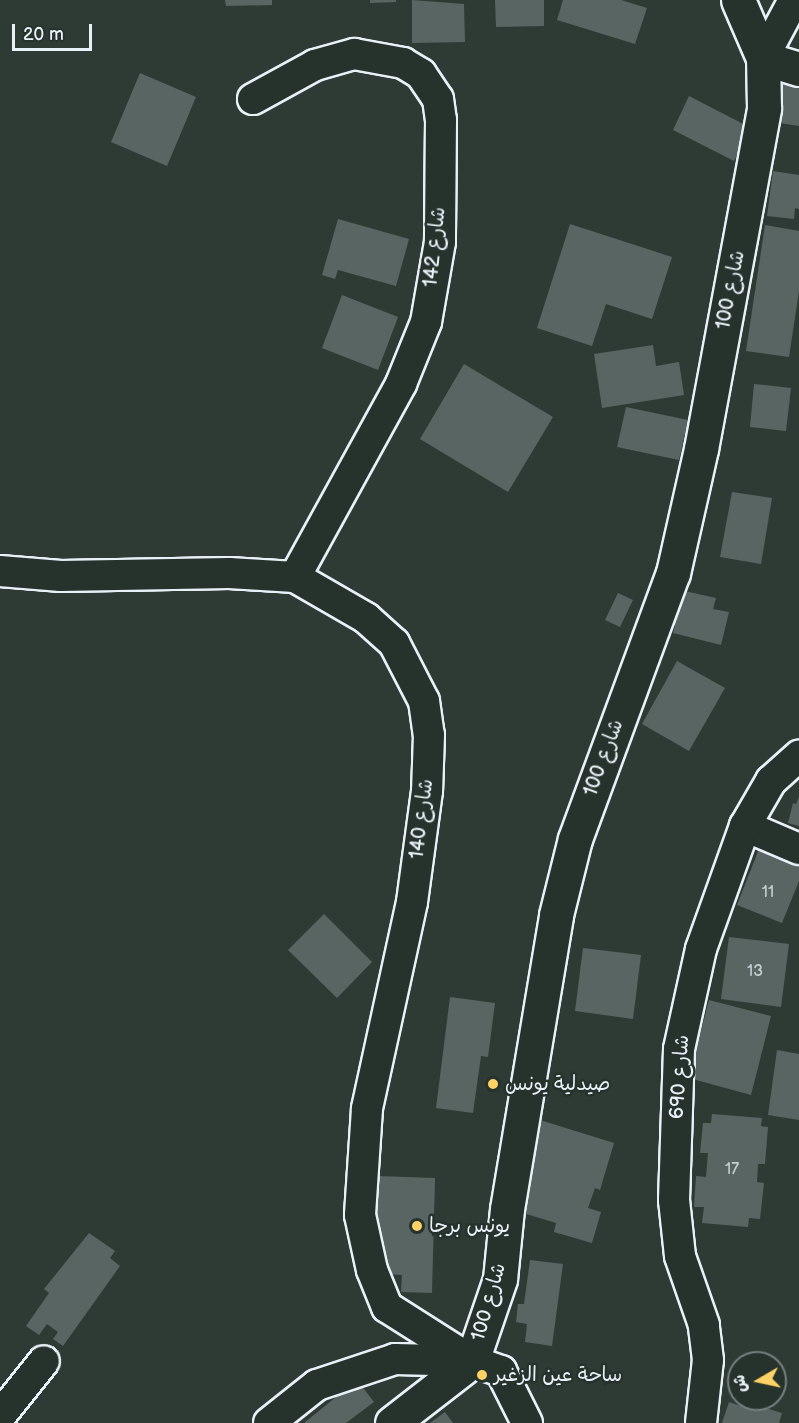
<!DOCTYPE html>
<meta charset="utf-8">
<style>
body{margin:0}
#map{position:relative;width:799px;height:1423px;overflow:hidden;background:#2e3b35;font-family:"Balsamiq Sans","Playpen Sans Arabic",sans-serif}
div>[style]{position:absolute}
.building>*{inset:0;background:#596563}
.roads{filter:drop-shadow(2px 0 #e8f1f8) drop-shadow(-2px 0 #e8f1f8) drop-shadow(0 2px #e8f1f8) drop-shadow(0 -2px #e8f1f8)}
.street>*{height:30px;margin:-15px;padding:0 15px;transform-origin:15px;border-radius:15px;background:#26332d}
.secondary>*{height:33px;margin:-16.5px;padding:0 16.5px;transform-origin:16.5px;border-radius:16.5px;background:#26332d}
.dots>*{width:16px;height:16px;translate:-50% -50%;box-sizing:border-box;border:3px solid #26332d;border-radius:50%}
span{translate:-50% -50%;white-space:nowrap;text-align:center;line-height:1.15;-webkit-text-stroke:5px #26332d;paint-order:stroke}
.number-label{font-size:16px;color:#c4ced3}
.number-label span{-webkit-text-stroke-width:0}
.street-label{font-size:20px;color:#e8f1f8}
.poi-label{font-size:20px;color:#e8f1f8}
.left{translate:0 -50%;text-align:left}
.north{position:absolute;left:727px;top:1351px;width:60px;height:60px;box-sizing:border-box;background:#26332d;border:2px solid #747f7e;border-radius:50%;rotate:261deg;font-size:16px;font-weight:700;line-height:24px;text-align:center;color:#e8f1f8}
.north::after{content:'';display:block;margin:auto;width:21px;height:27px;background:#ffd166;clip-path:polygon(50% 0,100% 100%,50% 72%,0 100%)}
.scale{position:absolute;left:12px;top:24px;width:80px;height:27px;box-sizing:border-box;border:3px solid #e8f1f8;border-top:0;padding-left:8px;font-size:18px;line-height:21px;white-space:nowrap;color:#e8f1f8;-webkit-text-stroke:4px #26332d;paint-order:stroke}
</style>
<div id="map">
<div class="building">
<i style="clip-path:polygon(225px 0,272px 0,272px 5px,226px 6px)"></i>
<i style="clip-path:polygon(370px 0,396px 0,396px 2px,370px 3px)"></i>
<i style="clip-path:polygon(412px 0,464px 4px,465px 42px,412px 43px)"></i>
<i style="clip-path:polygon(495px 0,544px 0,544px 26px,496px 27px)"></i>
<i style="clip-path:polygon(563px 0,621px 0,647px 8px,635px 44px,557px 20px)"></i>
<i style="clip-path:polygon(140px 73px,196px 97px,167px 166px,111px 142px)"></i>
<i style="clip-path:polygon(779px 74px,799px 77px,799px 126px,773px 122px)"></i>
<i style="clip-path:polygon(689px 96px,751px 128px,734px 161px,673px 130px)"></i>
<i style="clip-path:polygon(773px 171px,799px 175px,799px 209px,795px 208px,794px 219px,767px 216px)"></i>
<i style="clip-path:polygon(338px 219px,409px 239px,396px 286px,338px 270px,335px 279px,322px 275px)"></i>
<i style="clip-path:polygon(570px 224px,672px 257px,652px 319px,606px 304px,592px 346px,537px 328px)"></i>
<i style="clip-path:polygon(765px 225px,799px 231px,799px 291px,789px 357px,746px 351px)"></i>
<i style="clip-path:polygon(342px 295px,398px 317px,378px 370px,322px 348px)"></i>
<i style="clip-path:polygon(653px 345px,656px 366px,679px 362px,684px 395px,602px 408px,594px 354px)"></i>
<i style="clip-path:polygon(464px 364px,553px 417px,508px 492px,420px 439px)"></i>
<i style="clip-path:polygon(754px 384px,791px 388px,786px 431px,750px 427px)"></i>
<i style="clip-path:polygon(626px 407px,688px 420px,679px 460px,617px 447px)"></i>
<i style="clip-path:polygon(732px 492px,772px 498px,761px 564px,720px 557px)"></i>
<i style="clip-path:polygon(680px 590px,716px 598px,713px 609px,729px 612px,721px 645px,673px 633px,675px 626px,668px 625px)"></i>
<i style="clip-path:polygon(618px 593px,633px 600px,620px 627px,605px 620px)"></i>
<i style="clip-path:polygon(677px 661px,725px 688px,689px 751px,642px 724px)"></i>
<i style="clip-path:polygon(799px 797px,799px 826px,788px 823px,793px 803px,796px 804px)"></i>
<i style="clip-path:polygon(759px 849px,799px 866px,799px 881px,782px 923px,737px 905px)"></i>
<i style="clip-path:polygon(324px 914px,372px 962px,337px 998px,288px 950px)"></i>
<i style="clip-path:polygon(729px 937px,789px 944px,781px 1007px,721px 999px)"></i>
<i style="clip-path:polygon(583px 948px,641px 955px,633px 1019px,575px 1011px)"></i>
<i style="clip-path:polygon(450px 997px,495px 1003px,488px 1057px,481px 1056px,473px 1113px,436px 1108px)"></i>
<i style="clip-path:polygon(709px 1000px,771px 1016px,751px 1095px,689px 1078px)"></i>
<i style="clip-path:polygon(777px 1050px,799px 1054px,799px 1120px,768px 1115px)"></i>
<i style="clip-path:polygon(712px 1114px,762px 1118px,761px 1126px,768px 1127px,765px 1164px,758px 1164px,757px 1182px,764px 1183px,760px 1219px,749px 1218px,748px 1227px,702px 1223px,704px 1207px,694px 1207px,696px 1176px,706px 1177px,708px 1153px,700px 1153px,703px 1123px,711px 1123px)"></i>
<i style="clip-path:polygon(540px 1120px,614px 1143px,600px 1190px,595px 1188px,588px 1208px,601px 1212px,592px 1243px,554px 1232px,556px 1223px,513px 1210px)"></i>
<i style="clip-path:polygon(377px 1176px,435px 1178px,432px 1293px,401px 1292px,402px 1275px,386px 1274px,387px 1257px,375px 1256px)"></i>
<i style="clip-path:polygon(89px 1233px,115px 1251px,110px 1258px,120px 1266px,63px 1346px,53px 1339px,58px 1332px,47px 1324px,39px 1335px,26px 1326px,49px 1293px,44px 1289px)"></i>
<i style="clip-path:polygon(530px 1260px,563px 1264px,552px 1346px,525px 1342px,527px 1324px,516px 1322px,518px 1304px,524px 1304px)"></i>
<i style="clip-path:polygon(357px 1380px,374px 1402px,346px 1423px,304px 1423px)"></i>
<i style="clip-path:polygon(729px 1402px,744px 1407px,746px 1402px,782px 1413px,779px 1423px,722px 1423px)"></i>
<i style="clip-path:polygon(445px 1412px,453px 1423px,430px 1423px)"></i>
</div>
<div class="roads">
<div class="street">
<i style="left:763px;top:58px;width:66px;rotate:-61.9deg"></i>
<i style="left:253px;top:99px;width:71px;rotate:-28.7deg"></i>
<i style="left:315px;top:65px;width:41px;rotate:-15.8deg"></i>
<i style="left:354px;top:54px;width:50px;rotate:10.4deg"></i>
<i style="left:403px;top:63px;width:21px;rotate:31deg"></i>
<i style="left:421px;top:74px;width:30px;rotate:56deg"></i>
<i style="left:438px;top:99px;width:21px;rotate:82deg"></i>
<i style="left:441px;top:120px;width:122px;rotate:90.5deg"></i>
<i style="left:440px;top:242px;width:81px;rotate:99.9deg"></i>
<i style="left:426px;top:322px;width:67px;rotate:112deg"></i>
<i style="left:401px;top:384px;width:220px;rotate:118.8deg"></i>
<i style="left:0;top:571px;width:61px;rotate:4.7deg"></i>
<i style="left:61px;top:576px;width:168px;rotate:-1deg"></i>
<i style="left:229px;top:573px;width:66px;rotate:3.5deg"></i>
<i style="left:295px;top:577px;width:82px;rotate:30deg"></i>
<i style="left:366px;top:618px;width:38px;rotate:42deg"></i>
<i style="left:394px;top:643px;width:65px;rotate:62.7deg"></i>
<i style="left:424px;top:701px;width:34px;rotate:82deg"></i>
<i style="left:429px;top:735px;width:56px;rotate:92deg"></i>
<i style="left:427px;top:791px;width:112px;rotate:97.7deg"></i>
<i style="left:412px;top:902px;width:212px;rotate:102.3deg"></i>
<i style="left:367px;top:1109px;width:106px;rotate:93.8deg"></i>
<i style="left:360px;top:1215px;width:56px;rotate:77.7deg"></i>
<i style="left:372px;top:1270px;width:40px;rotate:68deg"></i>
<i style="left:387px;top:1307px;width:101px;rotate:32.4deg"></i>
<i style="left:472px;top:1361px;width:31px;rotate:19deg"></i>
<i style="left:501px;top:1371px;width:58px;rotate:63.4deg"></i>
<i style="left:745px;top:826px;width:59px;rotate:23.1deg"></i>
<i style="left:0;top:1416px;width:70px;rotate:-51.3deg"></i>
<i style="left:269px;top:1423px;width:61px;rotate:-38.4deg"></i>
<i style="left:317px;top:1385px;width:82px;rotate:-18.4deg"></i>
<i style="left:395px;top:1359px;width:77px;rotate:1.5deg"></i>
<i style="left:701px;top:1423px;width:63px;rotate:-83.7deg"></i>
<i style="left:708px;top:1360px;width:35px;rotate:-97deg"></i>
<i style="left:704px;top:1325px;width:73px;rotate:-109.2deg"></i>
<i style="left:680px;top:1256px;width:56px;rotate:-96.1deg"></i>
<i style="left:674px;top:1200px;width:151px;rotate:-88.1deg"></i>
<i style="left:679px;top:1049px;width:102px;rotate:-77.6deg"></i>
<i style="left:701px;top:949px;width:131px;rotate:-70.3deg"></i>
<i style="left:745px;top:826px;width:52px;rotate:-60deg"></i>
<i style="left:771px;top:781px;width:38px;rotate:-42deg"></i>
</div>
<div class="secondary">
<i style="left:763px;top:58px;width:38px;rotate:17deg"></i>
<i style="left:392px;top:1423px;width:101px;rotate:-37.8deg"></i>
<i style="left:472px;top:1361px;width:87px;rotate:-71.1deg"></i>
<i style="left:500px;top:1279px;width:70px;rotate:-84.3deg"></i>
<i style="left:507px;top:1209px;width:298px;rotate:-80.5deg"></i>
<i style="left:556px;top:915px;width:78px;rotate:-76deg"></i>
<i style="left:575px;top:839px;width:283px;rotate:-69.8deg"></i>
<i style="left:673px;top:573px;width:127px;rotate:-77.3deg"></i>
<i style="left:701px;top:449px;width:347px;rotate:-79.5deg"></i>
<i style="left:764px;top:108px;width:50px;rotate:-91.1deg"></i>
<i style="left:763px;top:58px;width:63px;rotate:-113.3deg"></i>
</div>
</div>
<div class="dots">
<i style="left:493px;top:1084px;background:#ffd166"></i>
<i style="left:417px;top:1226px;background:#ffd166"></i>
<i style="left:482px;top:1375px;background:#ffd166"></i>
</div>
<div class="number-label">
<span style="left:768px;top:893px">11</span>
<span style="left:755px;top:972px">13</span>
<span style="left:732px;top:1170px">17</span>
</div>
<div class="street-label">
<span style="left:435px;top:247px;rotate:-84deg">شارع 142</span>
<span style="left:731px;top:290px;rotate:-79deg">شارع 100</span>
<span style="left:604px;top:758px;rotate:-70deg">شارع 100</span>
<span style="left:422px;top:819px;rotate:-83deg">شارع 140</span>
<span style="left:680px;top:1077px;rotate:-86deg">شارع 690</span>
<span style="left:489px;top:1302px;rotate:-74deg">شارع 100</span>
</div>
<div class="poi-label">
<span class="left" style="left:505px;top:1084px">صيدلية يونس</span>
<span class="left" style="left:429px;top:1226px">يونس برجا</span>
<span class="left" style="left:494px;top:1375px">ساحة عين الزغير</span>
</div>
<div class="north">ش</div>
<div class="scale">20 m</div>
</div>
